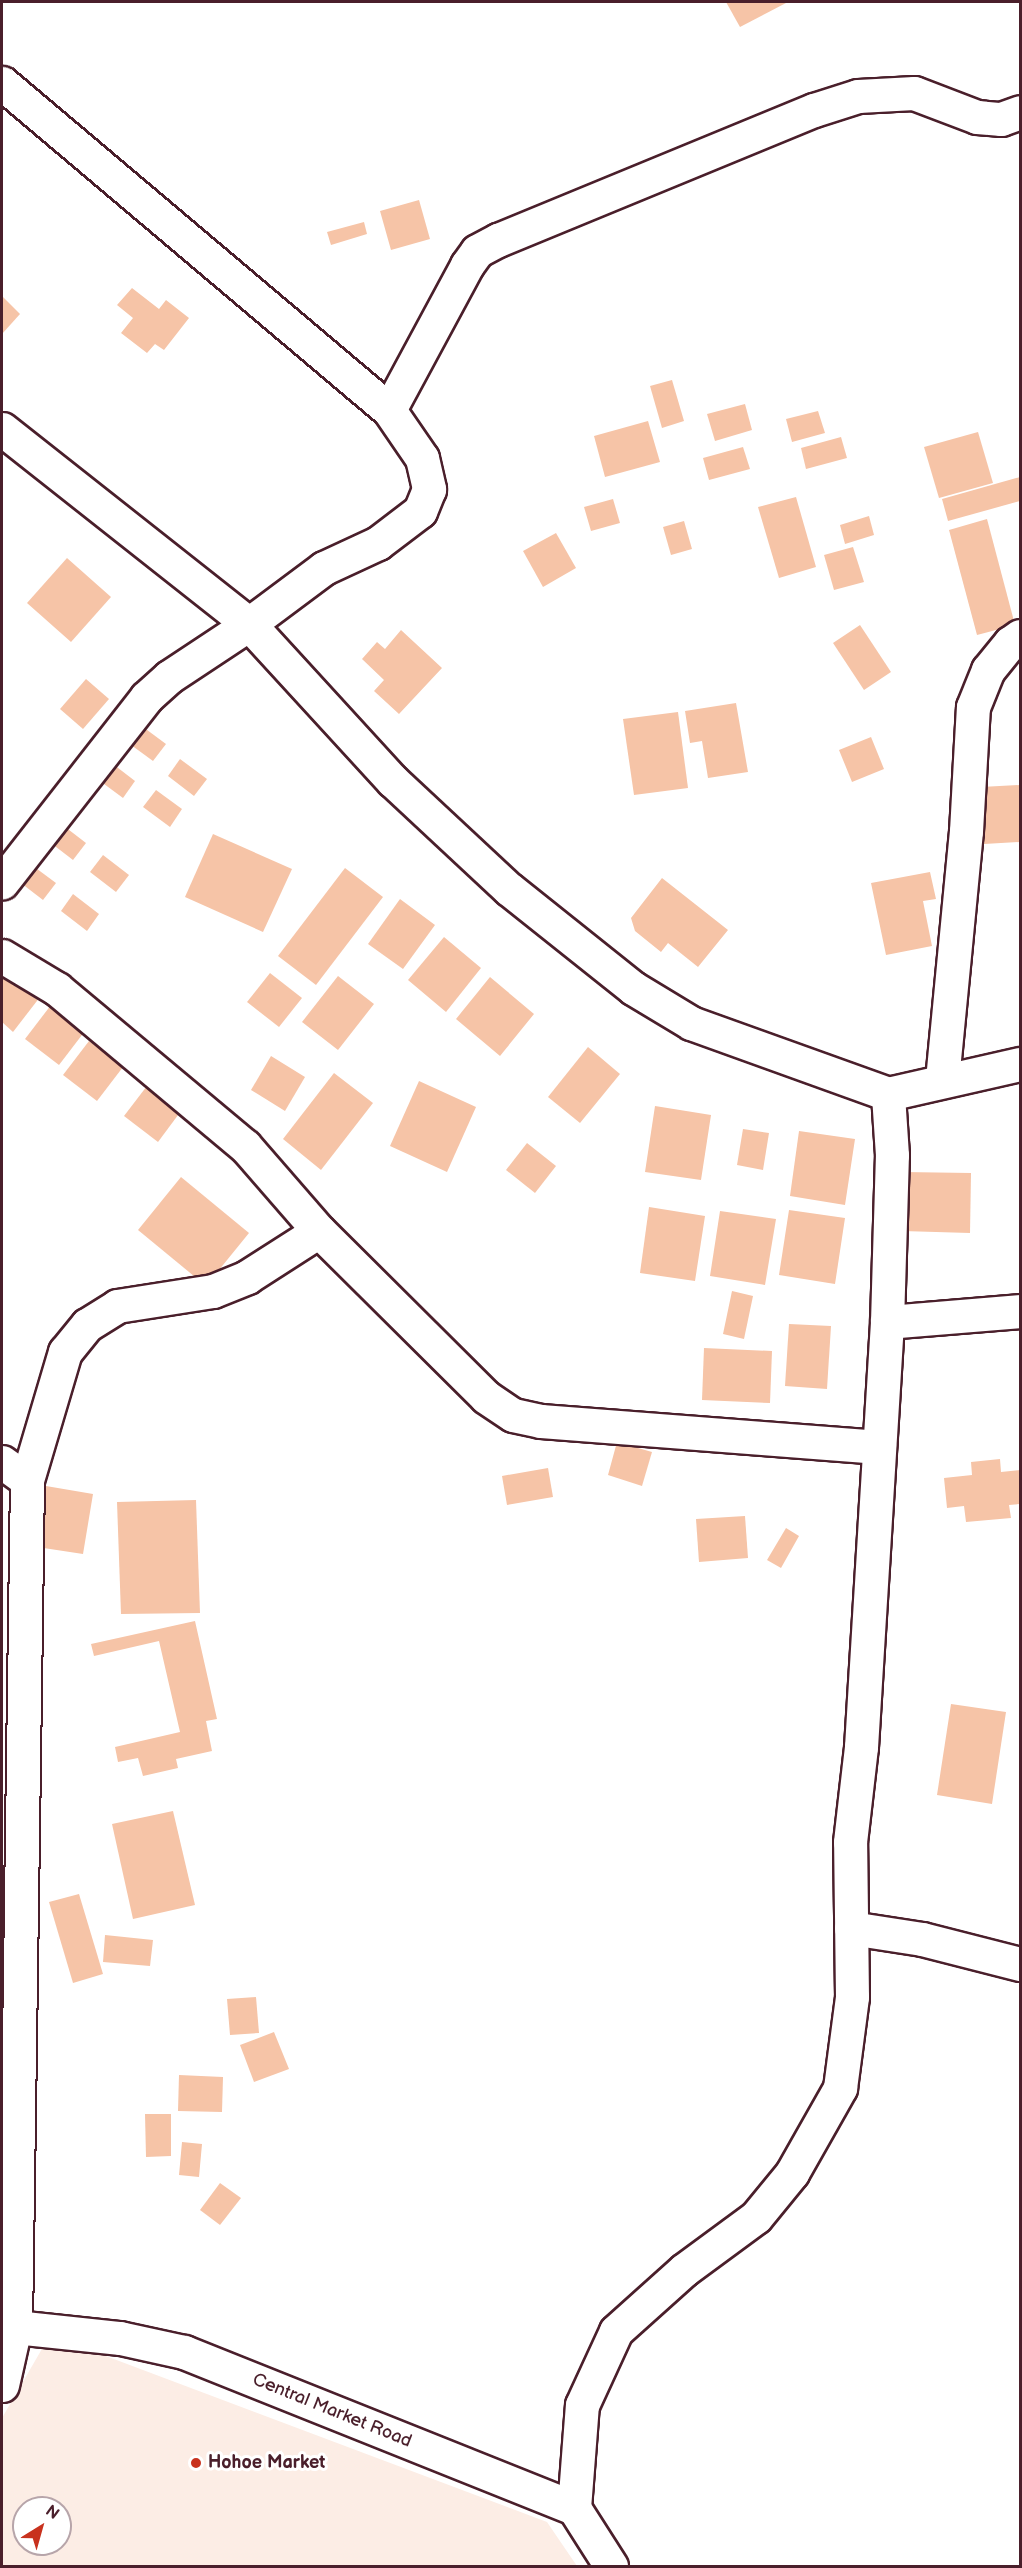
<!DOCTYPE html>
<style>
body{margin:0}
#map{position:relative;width:1022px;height:2568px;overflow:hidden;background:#fff;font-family:"Balsamiq Sans",sans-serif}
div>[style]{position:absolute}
.built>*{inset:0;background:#fcede5}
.building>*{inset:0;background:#f6c4a7}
.roads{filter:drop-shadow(2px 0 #4a1f2b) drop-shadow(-2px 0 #4a1f2b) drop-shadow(0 2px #4a1f2b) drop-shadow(0 -2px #4a1f2b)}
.minor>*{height:33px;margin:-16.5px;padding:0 16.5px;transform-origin:16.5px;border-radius:16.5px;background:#fff}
.dots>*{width:16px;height:16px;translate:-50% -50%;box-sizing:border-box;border:3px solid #fff;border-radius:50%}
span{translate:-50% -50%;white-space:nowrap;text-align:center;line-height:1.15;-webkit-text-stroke:6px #fff;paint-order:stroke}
.street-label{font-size:18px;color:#4a1f2b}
.poi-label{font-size:18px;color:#4a1f2b;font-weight:700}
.left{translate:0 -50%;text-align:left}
.frame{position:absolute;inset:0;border:3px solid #4a1f2b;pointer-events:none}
.north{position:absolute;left:12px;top:2496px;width:60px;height:60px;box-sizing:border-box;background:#fff;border:2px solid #b7a5aa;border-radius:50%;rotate:37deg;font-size:16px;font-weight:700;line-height:24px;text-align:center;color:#4a1f2b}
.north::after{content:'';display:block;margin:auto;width:21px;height:27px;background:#c8321e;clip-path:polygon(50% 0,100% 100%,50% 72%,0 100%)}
</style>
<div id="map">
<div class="built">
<i style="clip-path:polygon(evenodd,50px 2335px,547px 2522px,577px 2566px,2px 2566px,2px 2418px,50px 2335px,24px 2508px,60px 2508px,60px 2544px,24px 2544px,24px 2508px)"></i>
</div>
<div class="building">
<i style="clip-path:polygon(726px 2px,785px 2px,786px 3px,740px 27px)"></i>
<i style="clip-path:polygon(419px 200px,430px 239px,391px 250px,380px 211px)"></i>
<i style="clip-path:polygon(364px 222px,367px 234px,331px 245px,327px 232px)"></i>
<i style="clip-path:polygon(132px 288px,159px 309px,166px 300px,189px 318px,164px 350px,155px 344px,147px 353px,121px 333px,133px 318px,117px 305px)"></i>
<i style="clip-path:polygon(2px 296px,20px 314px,2px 334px)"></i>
<i style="clip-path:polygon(672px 380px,684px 421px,662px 428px,650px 386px)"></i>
<i style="clip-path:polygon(745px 404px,752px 430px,715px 441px,707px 414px)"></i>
<i style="clip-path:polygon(818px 411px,825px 433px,792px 442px,786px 419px)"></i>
<i style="clip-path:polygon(648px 421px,660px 462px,605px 477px,594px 436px)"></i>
<i style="clip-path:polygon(978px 432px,993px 483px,939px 498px,924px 447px)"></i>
<i style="clip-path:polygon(841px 437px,847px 458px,806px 469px,801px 448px)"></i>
<i style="clip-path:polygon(743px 447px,750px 469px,709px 480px,703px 458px)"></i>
<i style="clip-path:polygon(1020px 477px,1020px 501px,948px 521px,942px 499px)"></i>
<i style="clip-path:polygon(796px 497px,816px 567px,779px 578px,758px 507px)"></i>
<i style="clip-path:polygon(613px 499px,620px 523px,591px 531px,584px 507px)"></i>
<i style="clip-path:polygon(869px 516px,874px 535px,845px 544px,840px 525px)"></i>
<i style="clip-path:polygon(987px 519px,1015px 625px,977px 635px,949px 530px)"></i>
<i style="clip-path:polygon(684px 521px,692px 549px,671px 555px,663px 527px)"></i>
<i style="clip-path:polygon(556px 533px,576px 568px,543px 587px,523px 551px)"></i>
<i style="clip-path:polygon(853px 547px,864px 582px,834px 590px,824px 555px)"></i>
<i style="clip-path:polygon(67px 558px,111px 597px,71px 642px,27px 603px)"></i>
<i style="clip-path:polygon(860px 625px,891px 672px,864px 690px,833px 643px)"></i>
<i style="clip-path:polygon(401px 630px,442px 668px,399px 714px,374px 691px,384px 680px,362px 659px,377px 642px,385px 649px)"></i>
<i style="clip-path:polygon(86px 679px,109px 699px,83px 729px,60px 709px)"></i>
<i style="clip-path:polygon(736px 703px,748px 772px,708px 778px,702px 741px,690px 743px,685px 711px)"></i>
<i style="clip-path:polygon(678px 712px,688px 788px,634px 795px,623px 719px)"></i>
<i style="clip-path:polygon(139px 724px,166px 744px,153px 761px,127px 742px)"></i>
<i style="clip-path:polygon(871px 737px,884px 769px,852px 782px,839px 750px)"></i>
<i style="clip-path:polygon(180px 759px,207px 779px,194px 796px,168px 776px)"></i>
<i style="clip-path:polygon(109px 761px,135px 781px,123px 798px,96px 778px)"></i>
<i style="clip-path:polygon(1020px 785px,1020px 842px,984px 844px,981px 787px)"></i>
<i style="clip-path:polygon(156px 790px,182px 809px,170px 827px,143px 807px)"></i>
<i style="clip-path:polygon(60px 823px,86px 843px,73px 860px,47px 840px)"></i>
<i style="clip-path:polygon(213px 834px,292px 869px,263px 932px,185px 897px)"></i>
<i style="clip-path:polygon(103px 855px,129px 875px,116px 892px,90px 872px)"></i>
<i style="clip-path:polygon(29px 863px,56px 883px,43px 900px,17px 880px)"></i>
<i style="clip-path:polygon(345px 868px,383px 897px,316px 985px,278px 956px)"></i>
<i style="clip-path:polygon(930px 872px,936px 899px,923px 901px,932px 946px,886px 955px,871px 883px)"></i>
<i style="clip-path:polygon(662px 878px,728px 930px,698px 967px,668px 943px,661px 952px,635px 931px,631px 918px)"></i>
<i style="clip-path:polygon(73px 894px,99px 914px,87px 931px,61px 911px)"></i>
<i style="clip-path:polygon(400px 899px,435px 925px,403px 969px,368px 944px)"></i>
<i style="clip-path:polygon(444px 937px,481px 968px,446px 1012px,408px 980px)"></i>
<i style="clip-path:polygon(6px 972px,40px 997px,13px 1032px,2px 1022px,2px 977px)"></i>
<i style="clip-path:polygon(270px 973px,302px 998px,279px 1027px,247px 1002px)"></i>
<i style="clip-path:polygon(338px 976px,374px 1004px,338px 1050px,302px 1022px)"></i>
<i style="clip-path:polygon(490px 977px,534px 1014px,500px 1056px,456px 1019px)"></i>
<i style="clip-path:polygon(51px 1005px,85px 1031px,59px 1065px,25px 1039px)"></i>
<i style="clip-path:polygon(89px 1041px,123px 1067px,97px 1101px,63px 1075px)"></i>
<i style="clip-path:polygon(588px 1047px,620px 1074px,580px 1123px,548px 1097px)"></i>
<i style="clip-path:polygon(271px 1056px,305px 1077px,285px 1111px,251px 1090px)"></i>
<i style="clip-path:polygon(334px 1073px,373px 1103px,321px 1170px,283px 1139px)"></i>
<i style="clip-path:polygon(419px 1081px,476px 1107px,447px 1172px,390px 1146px)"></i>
<i style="clip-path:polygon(150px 1082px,184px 1107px,158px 1142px,124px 1116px)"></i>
<i style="clip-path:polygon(655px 1106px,711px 1115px,701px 1180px,645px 1172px)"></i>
<i style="clip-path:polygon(743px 1129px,769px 1133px,763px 1170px,737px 1165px)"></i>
<i style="clip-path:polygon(799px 1131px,855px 1139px,845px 1205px,790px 1196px)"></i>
<i style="clip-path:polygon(527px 1143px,556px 1166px,535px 1193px,506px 1170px)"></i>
<i style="clip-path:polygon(903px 1172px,971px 1173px,970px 1233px,902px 1231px)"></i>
<i style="clip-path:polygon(181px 1177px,249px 1233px,206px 1286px,138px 1230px)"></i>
<i style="clip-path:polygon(649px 1207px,705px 1216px,695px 1281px,640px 1273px)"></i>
<i style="clip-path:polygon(789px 1210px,845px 1218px,835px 1284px,779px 1275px)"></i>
<i style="clip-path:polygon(720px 1211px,776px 1219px,765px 1285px,710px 1276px)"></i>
<i style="clip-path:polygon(732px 1291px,753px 1296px,744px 1339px,723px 1334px)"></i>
<i style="clip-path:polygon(789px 1324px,831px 1326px,827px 1389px,785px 1386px)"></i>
<i style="clip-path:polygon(704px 1348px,772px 1351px,770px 1403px,702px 1400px)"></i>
<i style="clip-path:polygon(617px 1442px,652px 1452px,642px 1486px,608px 1475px)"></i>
<i style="clip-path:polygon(1000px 1459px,1001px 1472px,1020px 1470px,1020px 1504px,1009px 1505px,1011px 1518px,966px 1522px,964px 1506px,947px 1508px,944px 1478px,972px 1475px,971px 1462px)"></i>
<i style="clip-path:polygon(548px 1468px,553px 1497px,507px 1505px,502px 1476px)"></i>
<i style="clip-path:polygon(46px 1486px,93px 1494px,83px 1554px,37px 1547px)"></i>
<i style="clip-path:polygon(196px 1500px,200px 1613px,121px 1614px,117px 1502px)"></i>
<i style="clip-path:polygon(745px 1516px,748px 1558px,699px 1562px,696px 1519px)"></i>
<i style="clip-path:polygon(786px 1528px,799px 1536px,781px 1568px,767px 1560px)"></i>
<i style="clip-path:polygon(195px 1621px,217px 1719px,206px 1721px,212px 1751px,176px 1759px,178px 1768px,143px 1776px,138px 1758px,118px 1762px,115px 1747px,180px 1732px,159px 1641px,94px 1656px,91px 1644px)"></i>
<i style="clip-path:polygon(951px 1704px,1006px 1712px,992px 1804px,937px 1795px)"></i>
<i style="clip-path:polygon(173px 1811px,195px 1905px,133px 1919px,112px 1824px)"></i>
<i style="clip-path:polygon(79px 1894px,103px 1974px,73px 1983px,49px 1902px)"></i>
<i style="clip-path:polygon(105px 1935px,153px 1940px,150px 1966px,103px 1962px)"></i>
<i style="clip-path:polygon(256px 1997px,259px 2033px,230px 2035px,227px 1999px)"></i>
<i style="clip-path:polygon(274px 2032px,289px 2069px,254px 2082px,240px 2045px)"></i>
<i style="clip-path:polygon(179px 2075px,223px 2077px,222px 2112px,178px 2111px)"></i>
<i style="clip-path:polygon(145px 2114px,171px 2114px,171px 2156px,146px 2157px)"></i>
<i style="clip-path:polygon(182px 2142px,202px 2144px,199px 2177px,179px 2175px)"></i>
<i style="clip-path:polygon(220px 2183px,241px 2198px,220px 2225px,200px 2210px)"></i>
</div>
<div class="roads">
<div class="minor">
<i style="left:2px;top:83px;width:507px;rotate:40.2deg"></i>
<i style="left:389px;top:410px;width:58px;rotate:55.5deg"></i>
<i style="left:422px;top:458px;width:32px;rotate:77deg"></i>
<i style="left:429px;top:489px;width:24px;rotate:112deg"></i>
<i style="left:420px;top:511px;width:53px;rotate:142.7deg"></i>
<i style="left:378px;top:543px;width:60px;rotate:155.2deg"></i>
<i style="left:324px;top:568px;width:94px;rotate:143.3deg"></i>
<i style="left:249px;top:624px;width:213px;rotate:47.5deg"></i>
<i style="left:393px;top:781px;width:158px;rotate:43deg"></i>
<i style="left:509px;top:889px;width:159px;rotate:38.6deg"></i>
<i style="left:633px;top:988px;width:68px;rotate:31.1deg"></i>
<i style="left:691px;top:1023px;width:209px;rotate:19.8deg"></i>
<i style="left:389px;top:410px;width:165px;rotate:-61.7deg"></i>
<i style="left:467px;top:265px;width:17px;rotate:-54deg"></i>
<i style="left:477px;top:251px;width:24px;rotate:-28deg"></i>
<i style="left:498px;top:240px;width:342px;rotate:-22.4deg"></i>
<i style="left:814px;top:110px;width:46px;rotate:-17.7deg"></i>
<i style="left:858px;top:96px;width:56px;rotate:-3.1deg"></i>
<i style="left:914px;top:93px;width:67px;rotate:20.9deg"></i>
<i style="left:977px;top:117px;width:24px;rotate:5deg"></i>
<i style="left:1001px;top:119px;width:20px;rotate:-20deg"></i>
<i style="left:2px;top:429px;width:315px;rotate:38.3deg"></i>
<i style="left:249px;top:624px;width:96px;rotate:146.5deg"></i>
<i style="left:169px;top:677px;width:31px;rotate:138deg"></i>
<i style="left:146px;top:698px;width:234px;rotate:128deg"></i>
<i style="left:2px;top:956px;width:64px;rotate:31deg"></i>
<i style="left:57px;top:989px;width:245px;rotate:39.9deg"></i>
<i style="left:245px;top:1146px;width:113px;rotate:49deg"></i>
<i style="left:319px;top:1231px;width:235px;rotate:44.8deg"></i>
<i style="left:486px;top:1397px;width:32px;rotate:34deg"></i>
<i style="left:513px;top:1415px;width:29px;rotate:12deg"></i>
<i style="left:541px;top:1421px;width:339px;rotate:4.4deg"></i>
<i style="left:942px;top:1080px;width:250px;rotate:-84.5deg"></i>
<i style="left:966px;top:831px;width:124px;rotate:-86.8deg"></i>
<i style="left:973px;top:707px;width:40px;rotate:-68deg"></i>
<i style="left:988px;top:670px;width:35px;rotate:-51deg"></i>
<i style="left:1010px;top:643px;width:12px;rotate:-35deg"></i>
<i style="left:887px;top:1322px;width:133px;rotate:-4.7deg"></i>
<i style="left:2px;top:1462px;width:31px;rotate:36deg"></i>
<i style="left:27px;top:1480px;width:134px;rotate:-73.5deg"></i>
<i style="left:65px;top:1352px;width:35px;rotate:-51deg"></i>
<i style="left:87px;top:1325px;width:36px;rotate:-32deg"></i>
<i style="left:117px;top:1306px;width:97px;rotate:-8.9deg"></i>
<i style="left:213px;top:1291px;width:37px;rotate:-22deg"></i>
<i style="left:247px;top:1277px;width:85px;rotate:-32.6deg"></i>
<i style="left:851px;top:1928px;width:72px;rotate:8.8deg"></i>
<i style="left:922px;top:1939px;width:101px;rotate:14.3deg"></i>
<i style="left:15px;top:2327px;width:106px;rotate:6deg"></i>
<i style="left:120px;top:2338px;width:66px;rotate:12.3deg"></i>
<i style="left:184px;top:2352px;width:420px;rotate:21.8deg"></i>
<i style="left:574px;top:2508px;width:69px;rotate:57.5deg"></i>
<i style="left:2px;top:2385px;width:59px;rotate:-77.4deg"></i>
<i style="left:15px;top:2327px;width:847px;rotate:-89.19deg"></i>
<i style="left:574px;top:2508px;width:103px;rotate:-85.6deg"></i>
<i style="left:582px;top:2405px;width:81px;rotate:-65.3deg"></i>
<i style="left:616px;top:2331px;width:91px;rotate:-41.9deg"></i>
<i style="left:684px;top:2270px;width:89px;rotate:-36.4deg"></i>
<i style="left:756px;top:2217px;width:57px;rotate:-50.7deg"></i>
<i style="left:792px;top:2173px;width:98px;rotate:-60.5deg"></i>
<i style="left:840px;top:2088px;width:92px;rotate:-82.5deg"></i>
<i style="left:852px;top:1997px;width:155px;rotate:-90.7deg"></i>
<i style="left:850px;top:1842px;width:96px;rotate:-83.4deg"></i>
<i style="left:861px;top:1747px;width:426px;rotate:-86.5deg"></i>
<i style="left:887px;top:1322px;width:167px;rotate:-88.3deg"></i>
<i style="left:892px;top:1155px;width:61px;rotate:-93.8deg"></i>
<i style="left:888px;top:1094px;width:135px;rotate:-12.8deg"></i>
</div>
</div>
<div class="dots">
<i style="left:196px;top:2463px;background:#c8321e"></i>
</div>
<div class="street-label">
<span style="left:332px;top:2411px;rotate:22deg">Central Market Road</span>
</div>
<div class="poi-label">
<span class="left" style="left:208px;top:2463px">Hohoe Market</span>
</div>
<div class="frame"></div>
<div class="north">N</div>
</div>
